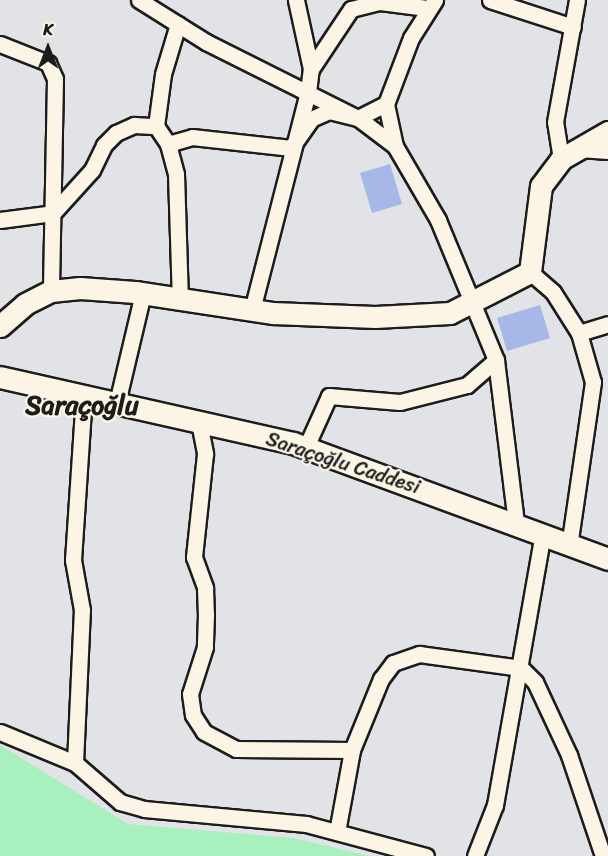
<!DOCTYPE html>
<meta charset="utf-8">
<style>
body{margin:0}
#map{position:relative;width:608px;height:856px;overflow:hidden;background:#e2e3e6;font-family:Sriracha,sans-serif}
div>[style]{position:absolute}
.green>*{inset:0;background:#a8f0be}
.building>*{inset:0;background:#a6b8e7}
.roads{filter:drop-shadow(2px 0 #1c1c1c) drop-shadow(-2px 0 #1c1c1c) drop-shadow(0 2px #1c1c1c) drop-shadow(0 -2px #1c1c1c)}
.street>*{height:15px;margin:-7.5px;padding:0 7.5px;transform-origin:7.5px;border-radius:7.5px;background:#fcf5e5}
.secondary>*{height:21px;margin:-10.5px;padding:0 10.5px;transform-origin:10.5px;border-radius:10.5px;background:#fcf5e5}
span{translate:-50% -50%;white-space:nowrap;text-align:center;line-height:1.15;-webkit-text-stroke:4.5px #fcf5e5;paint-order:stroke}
.street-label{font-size:20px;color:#1c1c1c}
.district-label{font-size:26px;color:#1c1c1c;font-weight:700}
.north{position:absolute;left:18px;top:18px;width:60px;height:60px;-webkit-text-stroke:4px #fcf5e5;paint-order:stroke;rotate:0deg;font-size:16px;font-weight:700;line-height:24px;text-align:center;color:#1c1c1c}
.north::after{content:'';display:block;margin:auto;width:21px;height:27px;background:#1c1c1c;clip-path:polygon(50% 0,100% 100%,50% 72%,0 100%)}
</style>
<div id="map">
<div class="green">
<i style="clip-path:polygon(0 745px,128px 824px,293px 838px,370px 856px,0 856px)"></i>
</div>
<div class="building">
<i style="clip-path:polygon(390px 164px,402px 204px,372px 213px,360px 173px)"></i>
<i style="clip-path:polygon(540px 305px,550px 338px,507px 351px,497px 318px)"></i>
</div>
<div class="roads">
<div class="street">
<i style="left:139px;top:0;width:79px;rotate:32.1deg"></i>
<i style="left:206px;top:42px;width:170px;rotate:26.6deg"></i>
<i style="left:358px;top:118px;width:46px;rotate:37.1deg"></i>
<i style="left:395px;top:146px;width:86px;rotate:59.8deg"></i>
<i style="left:438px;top:220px;width:152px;rotate:67.5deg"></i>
<i style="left:496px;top:360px;width:164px;rotate:83deg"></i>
<i style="left:490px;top:0;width:87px;rotate:18deg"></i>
<i style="left:0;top:44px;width:52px;rotate:21.6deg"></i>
<i style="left:48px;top:63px;width:17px;rotate:66deg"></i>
<i style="left:55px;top:79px;width:212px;rotate:91.1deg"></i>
<i style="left:311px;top:69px;width:72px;rotate:-56.3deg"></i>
<i style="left:351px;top:9px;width:30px;rotate:-14deg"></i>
<i style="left:380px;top:2px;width:47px;rotate:7.3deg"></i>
<i style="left:386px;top:104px;width:43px;rotate:77.9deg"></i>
<i style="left:156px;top:126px;width:52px;rotate:-82.3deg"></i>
<i style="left:163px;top:74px;width:52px;rotate:-73.3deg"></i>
<i style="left:168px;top:144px;width:25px;rotate:-16deg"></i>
<i style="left:192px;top:137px;width:100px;rotate:6.3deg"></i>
<i style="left:291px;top:148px;width:35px;rotate:-55deg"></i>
<i style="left:311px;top:119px;width:20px;rotate:-24deg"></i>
<i style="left:329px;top:111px;width:30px;rotate:14deg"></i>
<i style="left:358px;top:118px;width:31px;rotate:-27deg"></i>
<i style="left:386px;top:104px;width:71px;rotate:-69.3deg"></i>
<i style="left:411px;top:38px;width:45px;rotate:-57.7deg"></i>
<i style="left:579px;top:149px;width:29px;rotate:4deg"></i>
<i style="left:561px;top:159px;width:37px;rotate:-99deg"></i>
<i style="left:555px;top:122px;width:124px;rotate:-79.8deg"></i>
<i style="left:0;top:220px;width:53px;rotate:-7.5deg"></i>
<i style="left:53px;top:213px;width:58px;rotate:-47.8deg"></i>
<i style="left:92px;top:170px;width:28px;rotate:-64deg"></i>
<i style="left:104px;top:145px;width:17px;rotate:-45deg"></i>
<i style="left:116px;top:133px;width:20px;rotate:-24deg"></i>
<i style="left:134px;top:125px;width:22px;rotate:3deg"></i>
<i style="left:156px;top:126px;width:22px;rotate:56deg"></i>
<i style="left:168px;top:144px;width:31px;rotate:75deg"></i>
<i style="left:176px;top:174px;width:125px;rotate:88.2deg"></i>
<i style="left:530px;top:272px;width:30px;rotate:41deg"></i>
<i style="left:553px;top:292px;width:49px;rotate:57.6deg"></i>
<i style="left:579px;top:333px;width:51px;rotate:74.1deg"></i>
<i style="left:593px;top:382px;width:166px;rotate:98.3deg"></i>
<i style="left:252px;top:310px;width:225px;rotate:-75.6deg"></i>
<i style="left:308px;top:92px;width:23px;rotate:-83deg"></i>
<i style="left:311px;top:69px;width:71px;rotate:-102.3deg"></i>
<i style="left:579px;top:333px;width:30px;rotate:-17deg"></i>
<i style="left:117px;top:403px;width:113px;rotate:-76.7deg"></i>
<i style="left:199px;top:422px;width:33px;rotate:79deg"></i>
<i style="left:205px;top:454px;width:104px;rotate:96.1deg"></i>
<i style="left:194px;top:557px;width:33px;rotate:70deg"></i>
<i style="left:205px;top:588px;width:26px;rotate:88deg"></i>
<i style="left:206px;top:614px;width:33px;rotate:92deg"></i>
<i style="left:205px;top:647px;width:49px;rotate:107.7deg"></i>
<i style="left:190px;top:694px;width:21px;rotate:82deg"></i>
<i style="left:193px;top:715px;width:20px;rotate:57deg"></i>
<i style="left:204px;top:732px;width:36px;rotate:28deg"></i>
<i style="left:236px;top:749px;width:116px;rotate:0.5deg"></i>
<i style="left:306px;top:447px;width:56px;rotate:-65.7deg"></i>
<i style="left:329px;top:396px;width:71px;rotate:4.8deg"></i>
<i style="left:400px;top:402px;width:69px;rotate:-14.2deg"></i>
<i style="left:467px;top:385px;width:38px;rotate:-41deg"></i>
<i style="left:0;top:732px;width:81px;rotate:22.5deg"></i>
<i style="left:75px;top:763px;width:60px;rotate:40.9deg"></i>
<i style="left:120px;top:802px;width:25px;rotate:16deg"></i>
<i style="left:144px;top:809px;width:163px;rotate:5.3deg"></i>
<i style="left:306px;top:824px;width:124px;rotate:14.9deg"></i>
<i style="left:75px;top:763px;width:153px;rotate:-87.4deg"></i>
<i style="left:82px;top:610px;width:51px;rotate:-100.2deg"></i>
<i style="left:73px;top:560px;width:164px;rotate:-86.2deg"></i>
<i style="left:337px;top:832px;width:83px;rotate:-79.6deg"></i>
<i style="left:352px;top:750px;width:77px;rotate:-67.8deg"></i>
<i style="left:381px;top:679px;width:20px;rotate:-53deg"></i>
<i style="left:393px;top:663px;width:28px;rotate:-19deg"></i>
<i style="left:419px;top:654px;width:103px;rotate:7.8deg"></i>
<i style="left:521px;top:668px;width:20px;rotate:45deg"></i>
<i style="left:535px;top:682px;width:81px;rotate:65deg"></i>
<i style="left:569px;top:755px;width:107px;rotate:71.4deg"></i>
<i style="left:475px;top:856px;width:55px;rotate:-68.6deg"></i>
<i style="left:495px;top:805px;width:275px;rotate:-80deg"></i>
</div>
<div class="secondary">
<i style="left:0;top:326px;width:33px;rotate:-41deg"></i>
<i style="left:25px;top:304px;width:29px;rotate:-27deg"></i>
<i style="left:51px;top:291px;width:29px;rotate:-6deg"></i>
<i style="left:80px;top:288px;width:55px;rotate:4.2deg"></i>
<i style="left:135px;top:292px;width:140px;rotate:8.7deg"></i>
<i style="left:273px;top:313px;width:102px;rotate:2.2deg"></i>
<i style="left:375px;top:317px;width:75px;rotate:-3.1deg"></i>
<i style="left:450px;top:313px;width:90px;rotate:-27.1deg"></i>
<i style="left:530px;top:272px;width:87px;rotate:-82.7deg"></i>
<i style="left:541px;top:186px;width:34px;rotate:-53deg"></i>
<i style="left:561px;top:159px;width:54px;rotate:-29.9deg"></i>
<i style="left:0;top:377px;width:300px;rotate:12.7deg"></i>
<i style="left:293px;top:443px;width:336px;rotate:20.2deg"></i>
</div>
</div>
<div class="street-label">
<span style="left:343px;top:463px;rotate:18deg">Saraçoğlu Caddesi</span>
</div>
<div class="district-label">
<span style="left:82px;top:406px">Saraçoğlu</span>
</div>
<div class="north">K</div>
</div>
